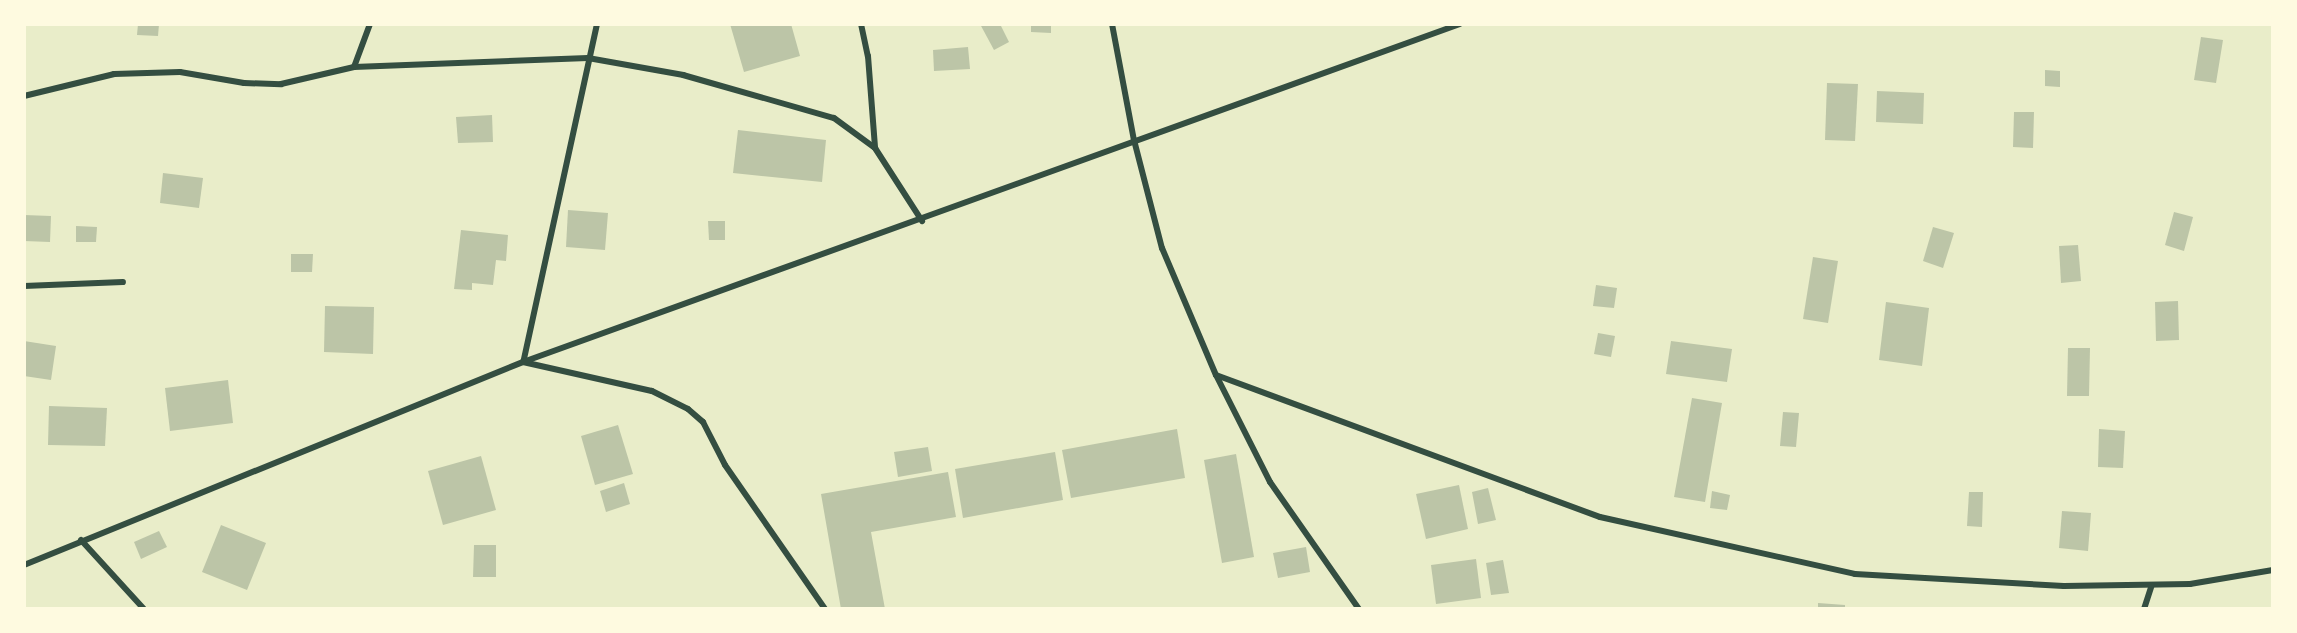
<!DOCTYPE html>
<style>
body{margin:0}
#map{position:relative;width:2297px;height:633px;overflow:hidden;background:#e9edc9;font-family:Raleway,sans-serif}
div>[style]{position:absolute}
.building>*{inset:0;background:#bcc5a7}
.minor>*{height:6px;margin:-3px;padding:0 3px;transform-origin:3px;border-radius:3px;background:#344e41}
span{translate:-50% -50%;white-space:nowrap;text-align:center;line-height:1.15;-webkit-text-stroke:4.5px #fefae0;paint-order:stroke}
.frame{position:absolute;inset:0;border:26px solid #fefae0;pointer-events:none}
</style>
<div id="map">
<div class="building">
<i style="clip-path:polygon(138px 24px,159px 24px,158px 36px,137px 35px)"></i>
<i style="clip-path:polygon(730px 24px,791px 24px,800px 56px,744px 72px)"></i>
<i style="clip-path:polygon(980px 24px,1000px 24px,1009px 42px,994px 50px)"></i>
<i style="clip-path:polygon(1031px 24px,1051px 24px,1051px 33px,1031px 32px)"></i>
<i style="clip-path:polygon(2201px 37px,2223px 40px,2216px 83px,2194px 80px)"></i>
<i style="clip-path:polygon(968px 47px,970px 69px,934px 71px,933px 50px)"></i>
<i style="clip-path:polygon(2045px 70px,2060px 71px,2060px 87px,2045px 86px)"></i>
<i style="clip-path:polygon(1827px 83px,1858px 84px,1855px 141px,1825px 140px)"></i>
<i style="clip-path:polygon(1877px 91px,1924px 93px,1923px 124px,1876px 122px)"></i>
<i style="clip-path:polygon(2014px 112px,2034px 112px,2033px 148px,2013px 147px)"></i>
<i style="clip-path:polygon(492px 115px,493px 142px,458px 143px,456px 117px)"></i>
<i style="clip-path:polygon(738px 130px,826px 140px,822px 182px,733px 173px)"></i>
<i style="clip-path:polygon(163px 173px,203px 178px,199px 208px,160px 203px)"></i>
<i style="clip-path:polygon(568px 210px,608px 213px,605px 250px,566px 247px)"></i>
<i style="clip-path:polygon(2174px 212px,2193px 217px,2184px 251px,2165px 245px)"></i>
<i style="clip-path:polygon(24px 215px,51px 216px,50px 242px,24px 241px)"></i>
<i style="clip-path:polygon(708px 221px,725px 221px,725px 240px,709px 240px)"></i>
<i style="clip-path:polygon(76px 226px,97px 227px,96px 242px,76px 242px)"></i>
<i style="clip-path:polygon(1933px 227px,1954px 233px,1943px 268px,1923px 261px)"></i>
<i style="clip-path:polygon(461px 230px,508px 235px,506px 261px,496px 260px,493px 285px,472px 283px,472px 290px,454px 289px)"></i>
<i style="clip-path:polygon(2078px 245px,2081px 281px,2061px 283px,2059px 246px)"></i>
<i style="clip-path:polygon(291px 254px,313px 254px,312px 272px,291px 272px)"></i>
<i style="clip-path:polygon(1813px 257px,1838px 261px,1828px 323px,1803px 319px)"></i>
<i style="clip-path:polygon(1596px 285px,1617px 288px,1614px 308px,1593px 306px)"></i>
<i style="clip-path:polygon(2178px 301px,2179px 340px,2156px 341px,2155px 302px)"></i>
<i style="clip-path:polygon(1886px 302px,1929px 308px,1922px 366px,1879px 360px)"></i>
<i style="clip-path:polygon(325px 306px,374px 307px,373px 354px,324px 352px)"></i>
<i style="clip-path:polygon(1598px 333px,1615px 336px,1611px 357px,1594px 354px)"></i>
<i style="clip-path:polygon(24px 341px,56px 346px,51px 380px,24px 376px)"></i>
<i style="clip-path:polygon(1671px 341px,1732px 349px,1727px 382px,1666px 374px)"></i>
<i style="clip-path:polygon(2068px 348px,2090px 348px,2089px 396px,2067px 396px)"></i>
<i style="clip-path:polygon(228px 380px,233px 423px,170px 431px,165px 388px)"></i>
<i style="clip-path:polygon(1692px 398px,1722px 403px,1705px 502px,1674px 497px)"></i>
<i style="clip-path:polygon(49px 406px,107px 408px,105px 446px,48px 445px)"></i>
<i style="clip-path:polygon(1783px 412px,1799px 413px,1796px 447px,1780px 446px)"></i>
<i style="clip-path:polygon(618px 425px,633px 474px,595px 485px,581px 436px)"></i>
<i style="clip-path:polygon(1177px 429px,1185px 478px,1071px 498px,1062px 450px)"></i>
<i style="clip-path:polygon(2099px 429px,2125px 431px,2123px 468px,2098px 467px)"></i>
<i style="clip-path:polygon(928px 447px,932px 471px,898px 477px,894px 452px)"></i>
<i style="clip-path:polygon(1055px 452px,1063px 500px,963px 518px,955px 469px)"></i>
<i style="clip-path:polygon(1236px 454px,1254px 557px,1222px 563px,1204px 460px)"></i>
<i style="clip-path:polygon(481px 456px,496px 510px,443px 525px,428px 471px)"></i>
<i style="clip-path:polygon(948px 472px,956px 517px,871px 532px,885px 609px,841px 609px,821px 494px)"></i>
<i style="clip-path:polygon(624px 483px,630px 504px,606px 512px,600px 491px)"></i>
<i style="clip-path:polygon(1459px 485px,1468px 529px,1426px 539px,1416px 494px)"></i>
<i style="clip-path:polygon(1488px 488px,1496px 520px,1478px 524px,1472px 492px)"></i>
<i style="clip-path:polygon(1712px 491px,1730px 495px,1727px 510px,1710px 508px)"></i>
<i style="clip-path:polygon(1969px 492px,1983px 492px,1982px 527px,1967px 526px)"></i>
<i style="clip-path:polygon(2062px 511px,2091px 513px,2088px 551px,2059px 548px)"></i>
<i style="clip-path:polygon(221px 525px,266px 543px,247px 590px,202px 572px)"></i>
<i style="clip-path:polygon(159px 531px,167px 547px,141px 559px,134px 542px)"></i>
<i style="clip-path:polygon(474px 545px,496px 545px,496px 577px,473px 577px)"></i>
<i style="clip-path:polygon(1306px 547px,1310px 572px,1278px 578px,1273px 553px)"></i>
<i style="clip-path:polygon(1476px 559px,1481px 598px,1436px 604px,1431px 565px)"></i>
<i style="clip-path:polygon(1503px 560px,1509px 593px,1491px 595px,1486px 563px)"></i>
<i style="clip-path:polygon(1818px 603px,1845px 605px,1845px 609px,1818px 609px)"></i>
</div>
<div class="minor">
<i style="left:597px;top:24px;width:346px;rotate:102.3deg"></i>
<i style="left:523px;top:362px;width:132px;rotate:12.7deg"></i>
<i style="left:652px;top:391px;width:40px;rotate:26.6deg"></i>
<i style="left:688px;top:409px;width:20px;rotate:41deg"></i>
<i style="left:703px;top:422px;width:48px;rotate:62.9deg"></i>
<i style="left:725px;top:465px;width:175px;rotate:55.2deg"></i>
<i style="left:861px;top:24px;width:33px;rotate:78deg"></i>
<i style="left:868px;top:56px;width:92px;rotate:85.6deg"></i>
<i style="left:1112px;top:24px;width:118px;rotate:79.3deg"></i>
<i style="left:1134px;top:140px;width:112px;rotate:75.5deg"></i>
<i style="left:1162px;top:248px;width:138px;rotate:67deg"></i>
<i style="left:1216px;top:375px;width:120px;rotate:63.2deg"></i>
<i style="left:1270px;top:482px;width:155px;rotate:55deg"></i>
<i style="left:354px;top:67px;width:46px;rotate:-69.6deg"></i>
<i style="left:24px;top:96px;width:93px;rotate:-13.7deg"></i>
<i style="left:114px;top:74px;width:66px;rotate:-1.7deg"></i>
<i style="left:180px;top:72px;width:65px;rotate:9.8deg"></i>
<i style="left:244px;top:83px;width:37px;rotate:2deg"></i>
<i style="left:281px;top:84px;width:75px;rotate:-13.1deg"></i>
<i style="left:354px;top:67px;width:234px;rotate:-2.2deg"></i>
<i style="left:588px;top:58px;width:97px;rotate:10.1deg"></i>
<i style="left:683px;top:75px;width:157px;rotate:15.9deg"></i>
<i style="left:834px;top:118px;width:51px;rotate:36.2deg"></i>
<i style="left:875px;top:148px;width:87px;rotate:57.2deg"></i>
<i style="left:24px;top:286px;width:99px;rotate:-2.3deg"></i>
<i style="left:1216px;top:375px;width:409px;rotate:20.3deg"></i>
<i style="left:1600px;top:517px;width:261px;rotate:12.6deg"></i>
<i style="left:1855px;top:574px;width:209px;rotate:3.3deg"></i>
<i style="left:2064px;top:586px;width:126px;rotate:-0.9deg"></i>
<i style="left:2190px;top:584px;width:84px;rotate:-9.6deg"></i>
<i style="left:81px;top:540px;width:93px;rotate:47.6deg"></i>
<i style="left:24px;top:565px;width:539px;rotate:-22.14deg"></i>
<i style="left:523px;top:362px;width:996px;rotate:-19.84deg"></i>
<i style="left:2144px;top:609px;width:25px;rotate:-72deg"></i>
</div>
<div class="frame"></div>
</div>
